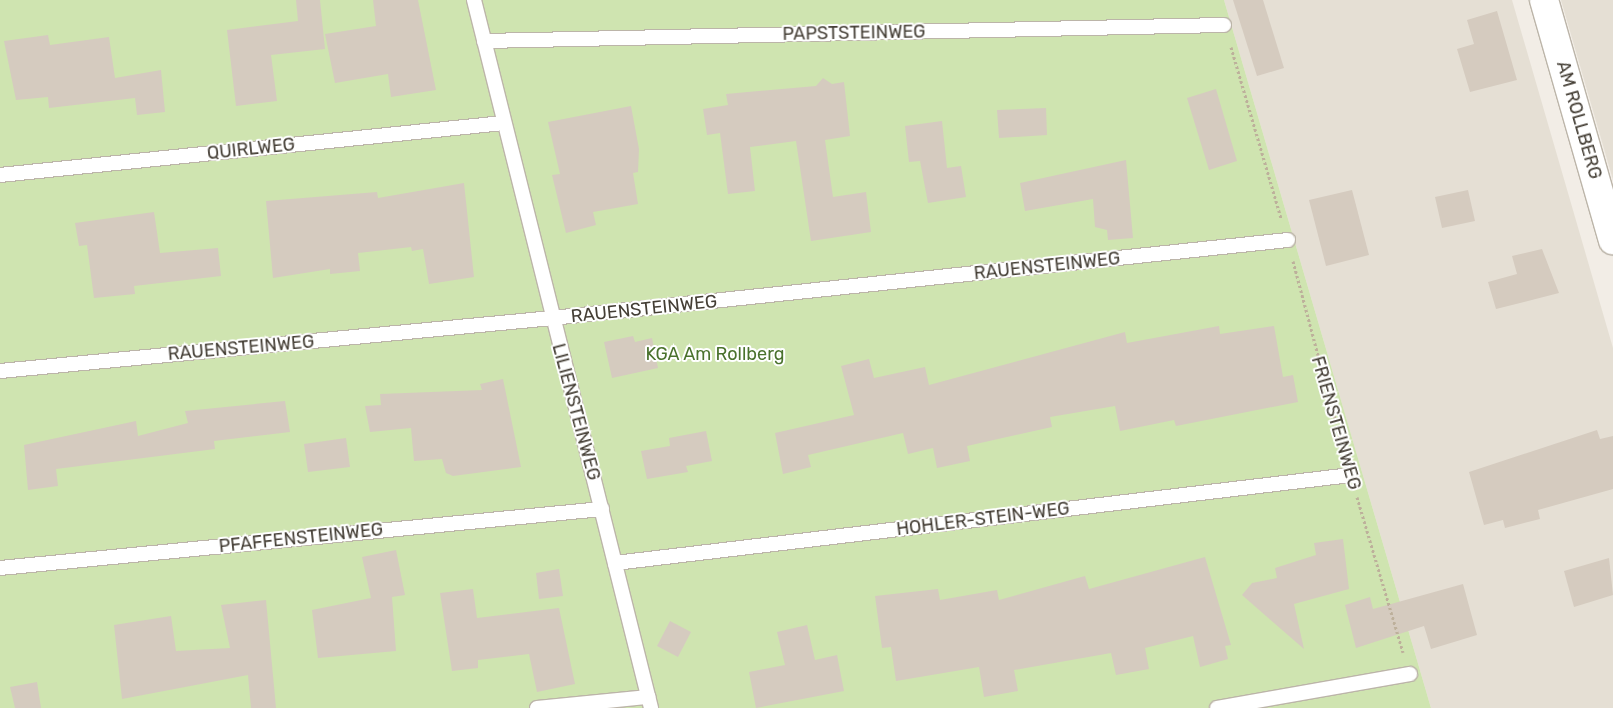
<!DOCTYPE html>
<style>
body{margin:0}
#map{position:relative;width:1613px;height:708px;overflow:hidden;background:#f2ede6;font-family:Rubik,sans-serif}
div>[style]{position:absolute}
.residential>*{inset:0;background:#e5dfd4}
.green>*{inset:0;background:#cfe4b0}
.building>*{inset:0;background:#d5cbbf}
.path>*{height:3px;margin-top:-1.5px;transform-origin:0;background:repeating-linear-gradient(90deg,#bdb09b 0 2.5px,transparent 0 5px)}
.roads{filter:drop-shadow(1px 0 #bcb5a9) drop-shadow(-1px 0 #bcb5a9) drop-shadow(0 1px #bcb5a9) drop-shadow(0 -1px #bcb5a9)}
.lane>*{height:14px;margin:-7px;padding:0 7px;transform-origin:7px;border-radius:7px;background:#fff}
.street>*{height:28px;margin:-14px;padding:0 14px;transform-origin:14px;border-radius:14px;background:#fff}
span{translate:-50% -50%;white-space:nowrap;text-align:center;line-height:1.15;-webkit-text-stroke:4px #fff;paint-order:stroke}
.street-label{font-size:18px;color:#443e35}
.park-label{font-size:18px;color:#4a722d}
</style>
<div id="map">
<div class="residential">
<i style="clip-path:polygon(1224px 0,1512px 0,1613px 348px,1613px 708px,1431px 708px)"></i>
<i style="clip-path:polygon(1561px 0,1613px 0,1613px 180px)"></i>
</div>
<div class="green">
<i style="clip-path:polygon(0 0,1224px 0,1431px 708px,0 708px)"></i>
</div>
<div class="building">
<i style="clip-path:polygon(296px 0,320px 0,325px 49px,271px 55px,277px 101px,236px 106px,227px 30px,298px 21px)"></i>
<i style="clip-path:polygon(373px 0,418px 0,436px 90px,391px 97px,388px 74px,335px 83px,325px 34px,376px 26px)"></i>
<i style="clip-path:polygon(1233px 0,1263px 0,1284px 68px,1257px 76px)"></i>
<i style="clip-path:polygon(1497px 11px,1517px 80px,1470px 92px,1457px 49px,1474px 44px,1467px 20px)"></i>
<i style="clip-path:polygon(48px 35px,50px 45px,109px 37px,115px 78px,161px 70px,165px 112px,137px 115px,135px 98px,49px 108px,48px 97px,16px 100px,4px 41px)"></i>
<i style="clip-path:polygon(823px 78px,832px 84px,844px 82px,850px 136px,825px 140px,833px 197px,866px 192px,871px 232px,811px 241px,796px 141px,750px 147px,755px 191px,728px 194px,720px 133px,707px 135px,703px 109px,728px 105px,726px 94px,816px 86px)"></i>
<i style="clip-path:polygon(1216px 89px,1237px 161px,1209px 170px,1187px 98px)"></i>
<i style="clip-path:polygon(631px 106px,639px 149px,638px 172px,633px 173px,638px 204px,593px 212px,596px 225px,566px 233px,552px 175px,560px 174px,548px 122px)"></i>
<i style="clip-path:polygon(1046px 108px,1047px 135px,999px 138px,997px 110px)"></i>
<i style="clip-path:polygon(942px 121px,947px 168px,961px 166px,966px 197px,928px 203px,920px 161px,909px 162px,905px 126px)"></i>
<i style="clip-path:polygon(1126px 160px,1133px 238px,1108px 240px,1107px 230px,1095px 227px,1093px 199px,1025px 211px,1020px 183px)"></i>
<i style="clip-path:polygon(464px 183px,474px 277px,429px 284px,423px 249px,412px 251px,411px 247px,358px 253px,360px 271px,330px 274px,330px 269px,273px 278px,266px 201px,377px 192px,378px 198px)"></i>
<i style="clip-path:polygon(1352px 190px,1369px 255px,1326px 266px,1309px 200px)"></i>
<i style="clip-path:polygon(1468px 190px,1475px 221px,1442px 228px,1435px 197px)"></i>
<i style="clip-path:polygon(154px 212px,160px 253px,218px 248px,221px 276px,134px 286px,135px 294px,94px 298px,87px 245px,79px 246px,75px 223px)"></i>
<i style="clip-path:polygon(1542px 249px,1559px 293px,1496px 309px,1488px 282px,1517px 274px,1512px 256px)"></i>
<i style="clip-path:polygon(1219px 326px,1220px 334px,1274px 326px,1283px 377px,1293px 375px,1298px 402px,1176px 426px,1174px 420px,1120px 431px,1115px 406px,1050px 417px,1052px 427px,967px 446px,970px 461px,937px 468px,933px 448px,908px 454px,903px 433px,808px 455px,811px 467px,783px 474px,775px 433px,854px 415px,841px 366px,869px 359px,874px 378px,925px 367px,929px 385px,1125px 332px,1127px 343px)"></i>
<i style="clip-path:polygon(633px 336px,635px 342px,652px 338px,658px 368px,612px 378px,604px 342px)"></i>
<i style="clip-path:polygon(503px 379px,521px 467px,453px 476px,446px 473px,442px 459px,414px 461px,411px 428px,370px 432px,365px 406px,381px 405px,380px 394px,482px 390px,480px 384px)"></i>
<i style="clip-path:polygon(285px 401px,290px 432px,214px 441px,215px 449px,56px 469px,58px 486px,28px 490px,24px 445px,136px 421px,138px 436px,188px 423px,185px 411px)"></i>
<i style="clip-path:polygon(1597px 430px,1600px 439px,1613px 436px,1613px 489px,1538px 510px,1540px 519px,1505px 528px,1503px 520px,1484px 525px,1469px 472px)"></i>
<i style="clip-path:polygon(706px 431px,712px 461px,686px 466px,688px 472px,647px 479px,641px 451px,670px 446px,669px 438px)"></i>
<i style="clip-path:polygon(346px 438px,350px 467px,308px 472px,304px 444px)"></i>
<i style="clip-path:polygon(1343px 539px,1349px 589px,1294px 604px,1304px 649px,1242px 595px,1252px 583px,1277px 578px,1275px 568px,1316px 555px,1314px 543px)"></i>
<i style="clip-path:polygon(396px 550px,405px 595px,392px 597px,396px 651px,318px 658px,312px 610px,371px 598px,362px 557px)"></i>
<i style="clip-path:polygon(1205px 557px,1231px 645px,1225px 646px,1228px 659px,1200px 667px,1193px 636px,1145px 648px,1149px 669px,1116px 675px,1111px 653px,1014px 670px,1018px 691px,984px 697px,979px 667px,896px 681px,891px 647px,882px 648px,875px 596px,938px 589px,940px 600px,997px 590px,999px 600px,1085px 576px,1089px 589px)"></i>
<i style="clip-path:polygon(1609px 558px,1613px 595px,1574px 607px,1564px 571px)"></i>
<i style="clip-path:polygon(559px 569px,563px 596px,539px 599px,536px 573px)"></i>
<i style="clip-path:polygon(1463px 584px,1477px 635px,1431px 649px,1424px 626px,1356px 648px,1345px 605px,1370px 597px,1373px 609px)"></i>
<i style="clip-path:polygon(473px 589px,477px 618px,559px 608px,575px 684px,537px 692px,529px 654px,478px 660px,478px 668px,452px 671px,440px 593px)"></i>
<i style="clip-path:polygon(266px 600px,276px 708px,251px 708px,248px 675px,122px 699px,114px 625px,171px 616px,176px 651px,230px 648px,221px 605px)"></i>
<i style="clip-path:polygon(670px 621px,691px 632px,678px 657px,657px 646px)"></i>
<i style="clip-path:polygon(807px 625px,815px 660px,837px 655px,844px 691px,756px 708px,749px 672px,785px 665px,777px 632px)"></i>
<i style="clip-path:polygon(37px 682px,41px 708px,15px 708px,10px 687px)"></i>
</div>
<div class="path">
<i style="left:1231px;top:47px;width:178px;rotate:73.7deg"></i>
<i style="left:1293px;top:261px;width:199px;rotate:75.1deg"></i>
<i style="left:1357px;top:497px;width:162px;rotate:73.5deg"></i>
</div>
<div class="roads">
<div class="lane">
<i style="left:474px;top:0;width:730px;rotate:75.96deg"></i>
<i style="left:484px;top:41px;width:740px;rotate:-1.24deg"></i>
<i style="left:0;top:175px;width:506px;rotate:-5.9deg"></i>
<i style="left:0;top:371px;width:555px;rotate:-5.48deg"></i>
<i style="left:552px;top:318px;width:740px;rotate:-6.05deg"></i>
<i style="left:615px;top:563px;width:741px;rotate:-6.82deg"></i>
<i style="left:0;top:568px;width:605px;rotate:-5.6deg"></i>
<i style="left:537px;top:708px;width:112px;rotate:-5.7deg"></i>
<i style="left:1217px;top:708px;width:196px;rotate:-10deg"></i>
</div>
<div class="street">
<i style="left:1544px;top:0;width:250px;rotate:74deg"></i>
</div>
</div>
<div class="street-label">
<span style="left:854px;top:33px;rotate:-1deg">PAPSTSTEINWEG</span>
<span style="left:1579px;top:120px;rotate:74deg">AM ROLLBERG</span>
<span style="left:251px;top:149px;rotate:-6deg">QUIRLWEG</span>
<span style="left:1047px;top:266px;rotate:-6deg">RAUENSTEINWEG</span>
<span style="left:644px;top:309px;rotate:-6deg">RAUENSTEINWEG</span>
<span style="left:241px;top:348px;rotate:-5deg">RAUENSTEINWEG</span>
<span style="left:576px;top:412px;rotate:75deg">LILIENSTEINWEG</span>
<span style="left:1336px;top:423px;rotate:74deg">FRIENSTEINWEG</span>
<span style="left:983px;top:519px;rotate:-7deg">HOHLER-STEIN-WEG</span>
<span style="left:301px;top:538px;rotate:-6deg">PFAFFENSTEINWEG</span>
</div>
<div class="park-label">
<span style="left:715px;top:354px">KGA Am Rollberg</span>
</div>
</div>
